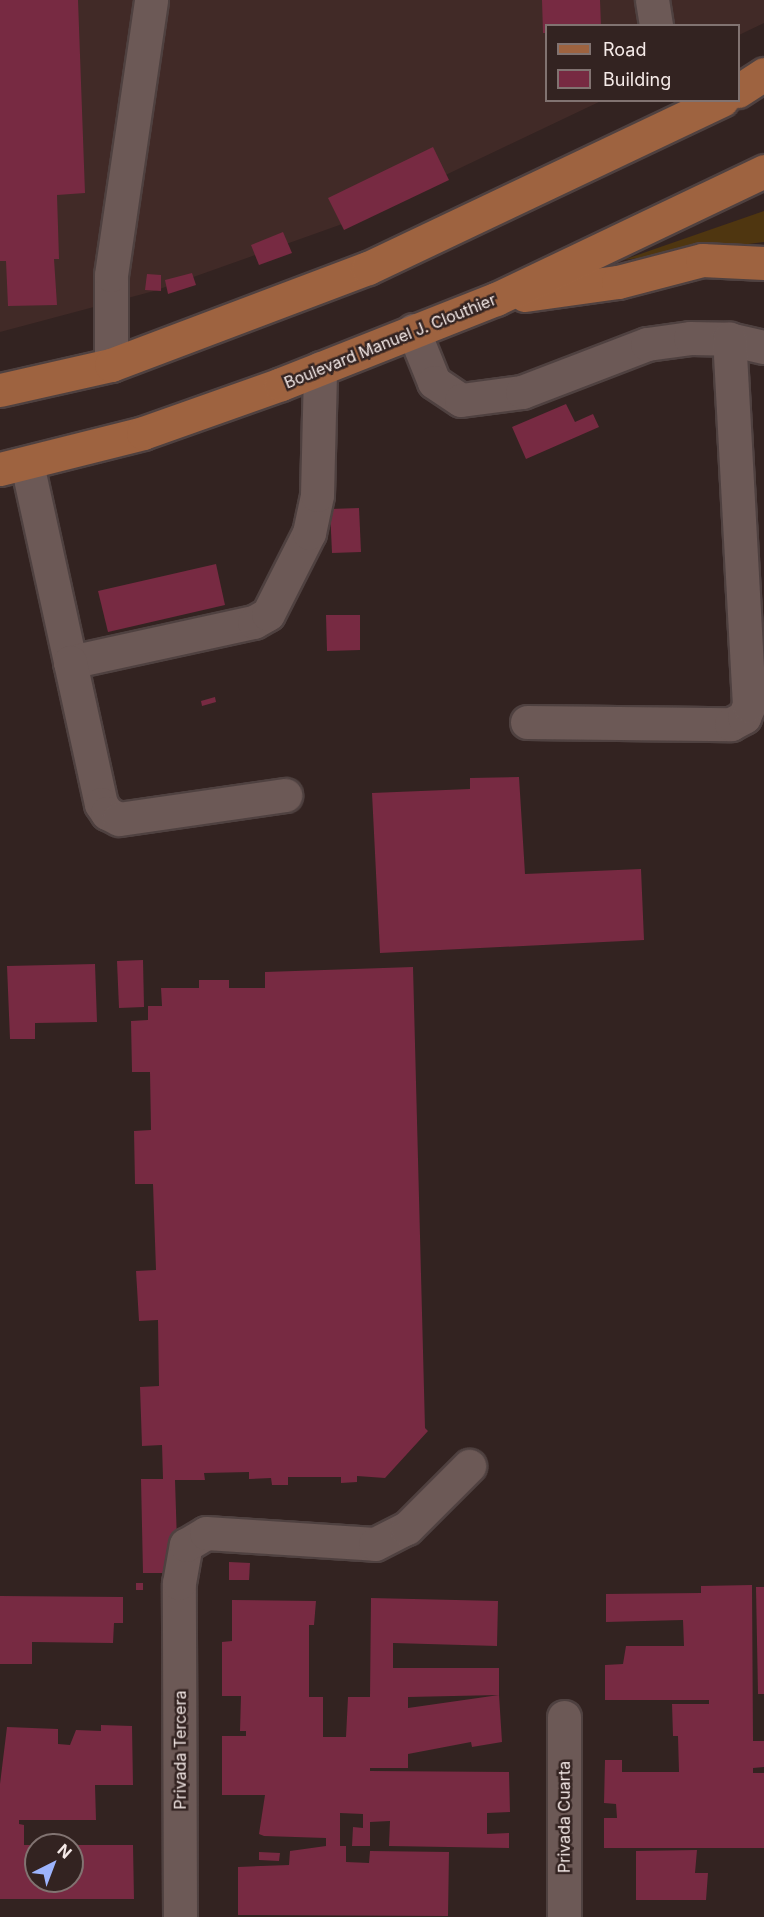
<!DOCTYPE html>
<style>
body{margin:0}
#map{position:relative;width:764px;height:1917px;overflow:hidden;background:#332321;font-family:Inter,sans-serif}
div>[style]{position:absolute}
.built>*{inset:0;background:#412a27}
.green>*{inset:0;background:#4f3610}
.building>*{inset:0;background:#772a42}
.roads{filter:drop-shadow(2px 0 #4f4140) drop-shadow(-2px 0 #4f4140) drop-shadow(0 2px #4f4140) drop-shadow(0 -2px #4f4140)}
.minor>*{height:33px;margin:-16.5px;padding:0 16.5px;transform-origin:16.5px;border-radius:16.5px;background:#6c5956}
.major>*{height:33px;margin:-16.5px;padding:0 16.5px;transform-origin:16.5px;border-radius:16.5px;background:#9e6340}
span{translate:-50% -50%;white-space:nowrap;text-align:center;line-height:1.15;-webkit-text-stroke:5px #332321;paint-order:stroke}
.street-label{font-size:16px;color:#f5eae8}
.legend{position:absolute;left:545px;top:24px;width:195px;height:78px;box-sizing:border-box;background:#332321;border:2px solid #817371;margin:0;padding:8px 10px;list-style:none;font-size:18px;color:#f5eae8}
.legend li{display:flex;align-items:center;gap:12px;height:30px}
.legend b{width:30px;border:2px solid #817371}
.north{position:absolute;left:24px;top:1833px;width:60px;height:60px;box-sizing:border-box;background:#332321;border:2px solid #817371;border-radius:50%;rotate:42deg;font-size:16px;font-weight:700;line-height:24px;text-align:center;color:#f5eae8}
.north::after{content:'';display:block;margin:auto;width:21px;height:27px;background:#9db4fd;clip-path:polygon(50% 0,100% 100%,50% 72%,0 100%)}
</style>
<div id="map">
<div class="built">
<i style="clip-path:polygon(0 0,764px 0,764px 23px,739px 35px,738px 26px,546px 26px,546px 100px,601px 101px,345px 223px,154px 291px,0 332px)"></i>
</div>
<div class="green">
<i style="clip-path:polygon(764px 211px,764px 242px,623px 260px)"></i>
</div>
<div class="building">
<i style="clip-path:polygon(0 0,78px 0,85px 193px,57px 195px,59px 259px,54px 259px,57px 305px,8px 306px,6px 261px,0 261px)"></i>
<i style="clip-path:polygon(542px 0,600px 0,601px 26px,546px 26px,546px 33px,543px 33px)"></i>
<i style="clip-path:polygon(433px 147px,449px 180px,344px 230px,328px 198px)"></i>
<i style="clip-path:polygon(283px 232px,292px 253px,259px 265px,251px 245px)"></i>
<i style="clip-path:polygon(192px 273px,196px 285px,168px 294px,165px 280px)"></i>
<i style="clip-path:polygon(147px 274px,161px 275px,161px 291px,145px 290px)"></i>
<i style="clip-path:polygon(566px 404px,575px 422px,593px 414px,599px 427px,526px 459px,512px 427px)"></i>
<i style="clip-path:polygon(359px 508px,361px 552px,332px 553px,330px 509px)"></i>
<i style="clip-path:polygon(216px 564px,225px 605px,108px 632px,98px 591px)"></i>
<i style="clip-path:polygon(326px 615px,360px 615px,360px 650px,327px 651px)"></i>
<i style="clip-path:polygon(215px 697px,216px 702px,202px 706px,201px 701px)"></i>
<i style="clip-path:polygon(519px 777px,525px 874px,641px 869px,644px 940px,380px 953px,372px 793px,470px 789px,470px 778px)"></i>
<i style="clip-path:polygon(143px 960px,144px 1007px,119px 1008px,117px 961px)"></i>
<i style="clip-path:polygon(95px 964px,97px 1022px,35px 1023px,35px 1039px,10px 1039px,7px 966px)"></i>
<i style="clip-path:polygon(413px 967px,425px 1428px,428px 1431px,385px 1478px,357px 1476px,357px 1482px,341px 1483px,341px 1477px,288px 1477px,288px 1485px,272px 1485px,271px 1478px,249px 1479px,249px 1472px,204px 1473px,205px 1480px,175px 1480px,178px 1573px,143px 1573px,141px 1479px,163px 1479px,162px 1445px,142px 1446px,140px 1387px,159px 1386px,158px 1320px,139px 1321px,136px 1271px,156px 1270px,153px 1184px,135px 1184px,134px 1131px,151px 1130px,150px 1072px,132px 1072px,131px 1021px,148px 1020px,148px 1006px,162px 1006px,161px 988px,199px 988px,199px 980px,229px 980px,229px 988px,265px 988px,265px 972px)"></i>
<i style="clip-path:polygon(229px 1562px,250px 1563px,249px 1580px,229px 1580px)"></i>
<i style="clip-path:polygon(136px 1583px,143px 1583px,143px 1590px,136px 1590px)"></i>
<i style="clip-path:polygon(752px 1585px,753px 1741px,764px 1741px,764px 1767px,753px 1768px,753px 1773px,764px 1773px,764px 1848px,604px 1848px,604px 1818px,617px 1818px,616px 1804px,604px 1803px,605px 1760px,622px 1760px,622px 1772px,679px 1772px,678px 1736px,673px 1736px,672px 1704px,709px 1704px,709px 1700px,605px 1700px,605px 1665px,623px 1664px,626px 1646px,684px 1646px,683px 1620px,606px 1622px,606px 1594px,701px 1593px,701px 1586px)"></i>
<i style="clip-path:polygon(756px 1587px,764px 1587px,764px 1694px,758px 1694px)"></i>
<i style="clip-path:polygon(0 1596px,123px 1597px,123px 1623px,114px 1623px,113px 1643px,32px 1642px,32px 1664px,0 1664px)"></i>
<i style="clip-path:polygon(371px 1598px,498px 1601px,497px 1646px,393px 1643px,393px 1668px,499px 1668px,499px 1695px,408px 1697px,408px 1708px,499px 1695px,502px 1742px,472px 1747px,471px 1742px,408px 1754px,408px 1768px,370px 1768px,370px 1771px,509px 1772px,510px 1812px,487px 1813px,487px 1834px,509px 1833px,509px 1848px,389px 1846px,390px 1821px,370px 1822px,370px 1846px,352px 1846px,353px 1827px,363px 1828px,363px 1814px,340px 1813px,340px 1846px,346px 1846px,346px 1862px,369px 1863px,370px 1851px,449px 1852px,448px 1916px,238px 1915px,238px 1867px,289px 1865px,290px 1851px,326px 1846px,326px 1838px,264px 1836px,259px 1834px,265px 1795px,222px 1795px,222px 1736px,246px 1736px,246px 1731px,240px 1731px,241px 1696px,222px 1696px,222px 1642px,232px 1641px,232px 1600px,316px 1601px,314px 1625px,309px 1625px,309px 1697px,323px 1697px,323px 1737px,346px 1737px,348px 1697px,370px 1697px)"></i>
<i style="clip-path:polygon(101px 1725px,132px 1726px,133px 1785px,95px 1785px,96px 1820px,19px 1820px,19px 1824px,24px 1825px,24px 1845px,36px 1845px,36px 1881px,72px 1881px,72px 1845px,133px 1845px,134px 1899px,0 1899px,0 1784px,7px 1727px,58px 1729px,58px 1744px,70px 1745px,76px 1730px,101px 1731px)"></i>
<i style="clip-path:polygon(697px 1850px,695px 1873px,708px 1873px,706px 1900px,636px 1900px,636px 1851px)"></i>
<i style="clip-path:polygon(259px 1852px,280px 1853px,279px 1861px,259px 1860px)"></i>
</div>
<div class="roads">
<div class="minor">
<i style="left:652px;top:0;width:26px;rotate:81deg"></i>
<i style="left:413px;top:330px;width:56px;rotate:68deg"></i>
<i style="left:434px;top:382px;width:32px;rotate:34deg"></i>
<i style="left:461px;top:400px;width:62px;rotate:-7.5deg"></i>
<i style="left:522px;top:392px;width:134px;rotate:-21deg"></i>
<i style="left:647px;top:344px;width:43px;rotate:-7.9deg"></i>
<i style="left:690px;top:338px;width:39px;rotate:1deg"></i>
<i style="left:729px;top:339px;width:36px;rotate:13deg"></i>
<i style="left:111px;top:365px;width:90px;rotate:-90deg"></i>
<i style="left:111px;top:275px;width:278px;rotate:-81.7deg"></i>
<i style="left:27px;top:464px;width:203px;rotate:77.7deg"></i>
<i style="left:70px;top:662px;width:188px;rotate:-12.3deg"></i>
<i style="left:254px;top:622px;width:16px;rotate:-30deg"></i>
<i style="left:268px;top:614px;width:91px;rotate:-63.2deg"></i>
<i style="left:309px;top:533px;width:39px;rotate:-78deg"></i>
<i style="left:317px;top:495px;width:127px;rotate:-88.6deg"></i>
<i style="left:70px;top:662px;width:145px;rotate:77.7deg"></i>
<i style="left:101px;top:804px;width:11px;rotate:56deg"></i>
<i style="left:107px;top:813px;width:13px;rotate:27deg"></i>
<i style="left:119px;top:819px;width:168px;rotate:-8.2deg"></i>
<i style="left:527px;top:722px;width:204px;rotate:0.6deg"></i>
<i style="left:731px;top:724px;width:15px;rotate:-28deg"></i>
<i style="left:744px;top:717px;width:13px;rotate:-67deg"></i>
<i style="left:749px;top:705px;width:367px;rotate:-93.1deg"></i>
<i style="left:180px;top:1917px;width:334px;rotate:-90.2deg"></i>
<i style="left:179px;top:1583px;width:39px;rotate:-80deg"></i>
<i style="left:186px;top:1545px;width:23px;rotate:-31deg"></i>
<i style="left:206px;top:1533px;width:169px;rotate:3.7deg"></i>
<i style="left:375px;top:1544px;width:36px;rotate:-27deg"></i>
<i style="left:407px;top:1528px;width:88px;rotate:-45deg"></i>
<i style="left:564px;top:1917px;width:200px;rotate:-90deg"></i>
</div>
<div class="major">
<i style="left:738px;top:91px;width:31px;rotate:-33deg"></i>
<i style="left:525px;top:295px;width:94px;rotate:-8deg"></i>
<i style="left:618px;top:282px;width:87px;rotate:-14.7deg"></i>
<i style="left:702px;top:260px;width:62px;rotate:2.8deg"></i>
<i style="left:0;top:390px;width:114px;rotate:-12.7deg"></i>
<i style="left:111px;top:365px;width:275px;rotate:-20.7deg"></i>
<i style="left:368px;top:268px;width:392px;rotate:-25.4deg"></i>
<i style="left:0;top:469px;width:147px;rotate:-14.1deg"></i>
<i style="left:143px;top:433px;width:146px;rotate:-19.5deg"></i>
<i style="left:281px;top:384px;width:231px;rotate:-21.6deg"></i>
<i style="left:496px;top:299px;width:297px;rotate:-25.5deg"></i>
</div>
</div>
<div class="street-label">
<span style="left:390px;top:341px;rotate:-22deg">Boulevard Manuel J. Clouthier</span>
<span style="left:180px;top:1750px;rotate:-90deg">Privada Tercera</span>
<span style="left:564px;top:1817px;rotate:-90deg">Privada Cuarta</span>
</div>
<ul class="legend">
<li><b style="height:8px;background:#9e6340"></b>Road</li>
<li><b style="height:16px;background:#772a42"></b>Building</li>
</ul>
<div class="north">N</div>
</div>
